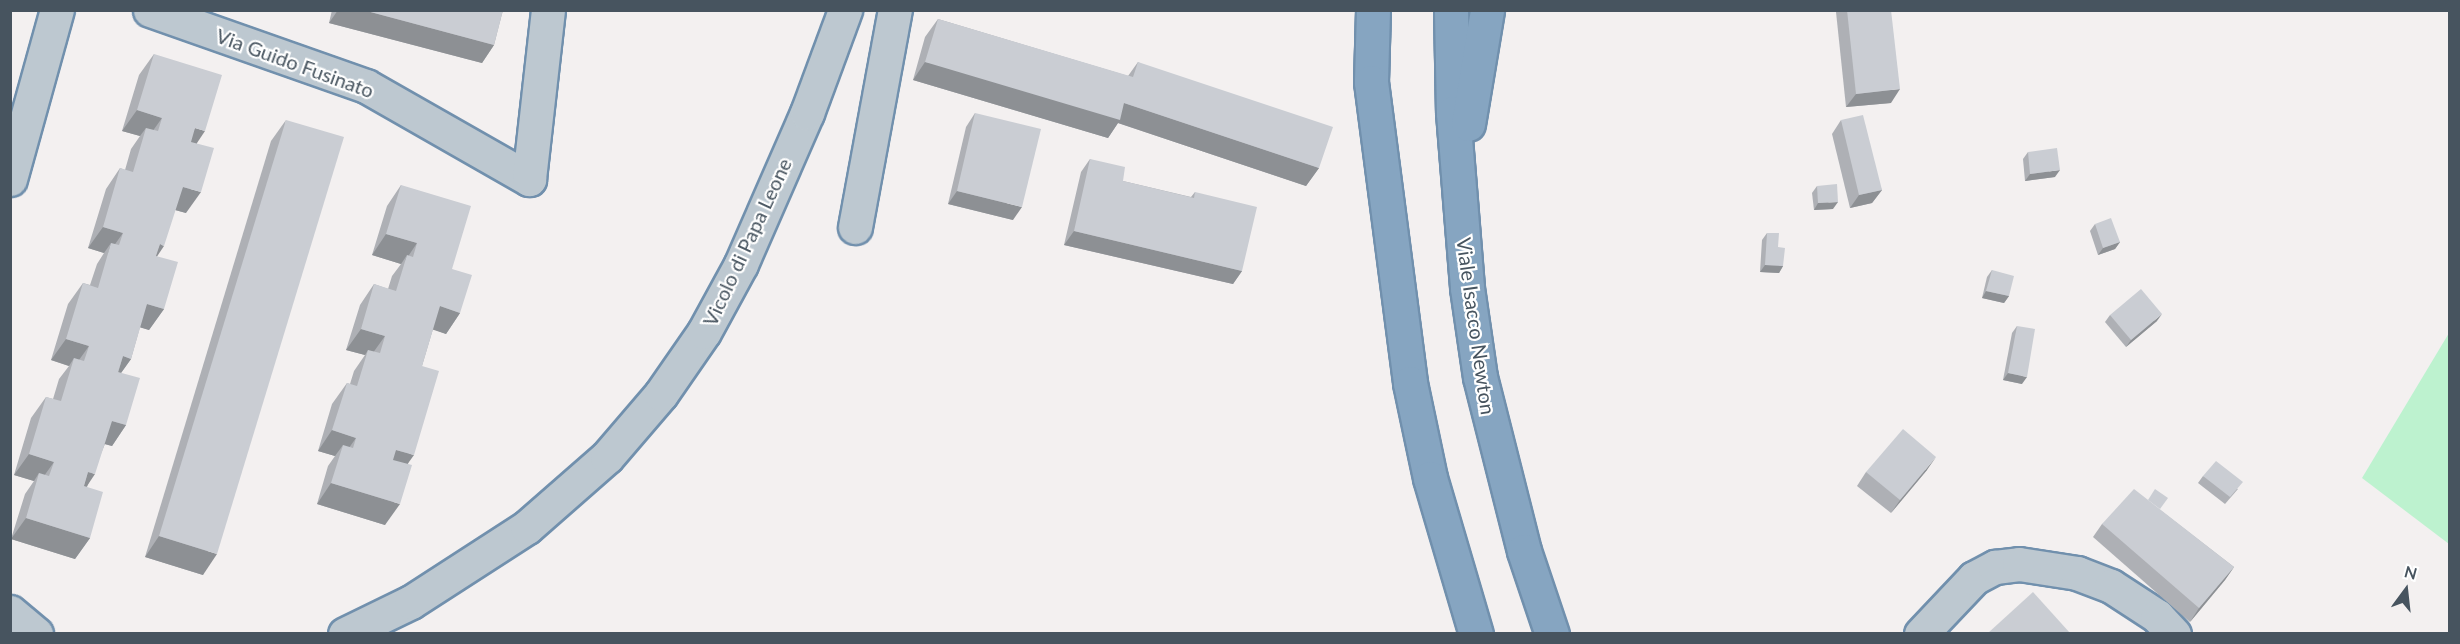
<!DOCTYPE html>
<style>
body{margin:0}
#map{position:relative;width:2460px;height:644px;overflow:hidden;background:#f3f0f0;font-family:Lato,sans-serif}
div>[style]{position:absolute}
.green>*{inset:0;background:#bdf2cf}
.roads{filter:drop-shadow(2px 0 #7190ad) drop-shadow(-2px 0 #7190ad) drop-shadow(0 2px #7190ad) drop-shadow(0 -2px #7190ad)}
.minor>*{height:33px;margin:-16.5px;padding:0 16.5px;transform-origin:16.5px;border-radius:16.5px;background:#bdc8d0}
.highway>*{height:33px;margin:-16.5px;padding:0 16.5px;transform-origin:16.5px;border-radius:16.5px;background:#86a5c1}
.wall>*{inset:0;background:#aeb0b5}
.shaded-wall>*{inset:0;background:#8d9094}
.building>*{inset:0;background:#cacdd3}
span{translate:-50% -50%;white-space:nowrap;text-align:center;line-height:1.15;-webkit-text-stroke:4.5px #fff;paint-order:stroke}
.street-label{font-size:20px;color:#47545f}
.frame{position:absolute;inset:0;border:12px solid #47545f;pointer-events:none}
.north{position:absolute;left:2376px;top:560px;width:60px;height:60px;-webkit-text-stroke:4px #fff;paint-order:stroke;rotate:15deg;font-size:16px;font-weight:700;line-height:24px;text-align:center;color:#47545f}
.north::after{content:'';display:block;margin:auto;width:21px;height:27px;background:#47545f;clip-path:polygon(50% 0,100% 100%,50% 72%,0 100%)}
</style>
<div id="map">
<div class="green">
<i style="clip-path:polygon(2449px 333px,2449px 544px,2362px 478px)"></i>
</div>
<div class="roads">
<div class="minor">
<i style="left:150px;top:10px;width:229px;rotate:19.4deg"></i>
<i style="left:366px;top:86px;width:188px;rotate:29.7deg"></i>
<i style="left:529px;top:179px;width:170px;rotate:-83.6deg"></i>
<i style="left:10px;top:179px;width:175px;rotate:-74.5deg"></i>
<i style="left:855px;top:227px;width:221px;rotate:-79.6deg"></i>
<i style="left:10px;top:612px;width:34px;rotate:40deg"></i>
<i style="left:345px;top:634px;width:73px;rotate:-25.9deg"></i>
<i style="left:411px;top:602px;width:138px;rotate:-32.9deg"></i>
<i style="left:527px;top:527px;width:106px;rotate:-41.2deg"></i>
<i style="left:607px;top:457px;width:83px;rotate:-49.4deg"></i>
<i style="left:661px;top:394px;width:75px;rotate:-55.3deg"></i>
<i style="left:704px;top:332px;width:77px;rotate:-61.4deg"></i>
<i style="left:741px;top:264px;width:165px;rotate:-66.4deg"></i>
<i style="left:807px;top:113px;width:110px;rotate:-69.7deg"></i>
<i style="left:1921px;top:634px;width:77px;rotate:-46.6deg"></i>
<i style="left:1974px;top:578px;width:24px;rotate:-28deg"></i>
<i style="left:1995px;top:567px;width:24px;rotate:-7deg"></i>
<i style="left:2019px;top:564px;width:59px;rotate:8.8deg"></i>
<i style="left:2077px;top:573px;width:36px;rotate:21deg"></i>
<i style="left:2111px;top:586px;width:55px;rotate:33.1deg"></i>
<i style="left:2157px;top:616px;width:25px;rotate:47deg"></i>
</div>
<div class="highway">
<i style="left:1373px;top:10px;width:72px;rotate:91.6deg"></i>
<i style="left:1371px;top:82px;width:304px;rotate:82.6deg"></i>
<i style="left:1410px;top:383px;width:97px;rotate:78.1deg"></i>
<i style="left:1430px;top:478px;width:163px;rotate:73.6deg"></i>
<i style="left:1451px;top:10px;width:103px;rotate:88.9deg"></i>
<i style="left:1453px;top:113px;width:176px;rotate:85.4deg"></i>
<i style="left:1467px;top:288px;width:90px;rotate:81.7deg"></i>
<i style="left:1480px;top:377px;width:179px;rotate:75.8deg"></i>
<i style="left:1524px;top:551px;width:88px;rotate:71.4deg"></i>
<i style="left:1468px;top:124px;width:116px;rotate:-80.5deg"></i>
</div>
</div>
<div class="wall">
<i style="clip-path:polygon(332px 10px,503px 10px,494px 45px,482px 63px,329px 23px)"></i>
<i style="clip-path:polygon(1837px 10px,1891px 10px,1891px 103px,1846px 107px,1836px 12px)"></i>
<i style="clip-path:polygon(938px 19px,1128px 76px,1138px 62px,1319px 168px,1306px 186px,1118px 123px,1108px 138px,913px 80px,925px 37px)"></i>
<i style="clip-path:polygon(154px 54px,197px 143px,186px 213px,175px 210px,157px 256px,164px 309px,149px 330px,140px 327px,131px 359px,121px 373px,126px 425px,112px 446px,105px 444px,87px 487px,90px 538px,75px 559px,11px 539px,25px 494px,34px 481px,14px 475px,31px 418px,46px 397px,53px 399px,59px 379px,69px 366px,51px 360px,68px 304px,83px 283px,90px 285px,97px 264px,104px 253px,88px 248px,106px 189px,120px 168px,125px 170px,131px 149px,140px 136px,122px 131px,139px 75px)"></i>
<i style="clip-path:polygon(975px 113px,1013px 220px,948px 204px,966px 127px)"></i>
<i style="clip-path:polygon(286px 120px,203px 575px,145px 557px,271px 141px)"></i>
<i style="clip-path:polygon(1841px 120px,1882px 190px,1872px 203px,1850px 208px,1832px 134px)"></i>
<i style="clip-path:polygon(2028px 152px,2055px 177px,2025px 181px,2023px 159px)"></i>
<i style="clip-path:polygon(1090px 159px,1123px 181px,1191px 197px,1195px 192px,1242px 271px,1233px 284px,1064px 245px,1081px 172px)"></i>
<i style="clip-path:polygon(401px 185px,452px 269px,460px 313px,446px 334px,433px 329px,422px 366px,408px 464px,385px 525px,317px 504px,328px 466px,335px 456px,318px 451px,332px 404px,347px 383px,350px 384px,354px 371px,365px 355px,346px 350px,360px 305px,374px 284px,388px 289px,392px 276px,401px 264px,372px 255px,387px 206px)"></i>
<i style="clip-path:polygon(1817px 186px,1833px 209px,1814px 210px,1812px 193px)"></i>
<i style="clip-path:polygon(2095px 224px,2120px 242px,2115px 249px,2098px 255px,2090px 231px)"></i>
<i style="clip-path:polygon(1767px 233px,1778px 247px,1783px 266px,1779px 273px,1760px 272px,1762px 240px)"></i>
<i style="clip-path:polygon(1992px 270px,2009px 296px,2004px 303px,1982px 298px,1987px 277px)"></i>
<i style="clip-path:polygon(2110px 315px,2157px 321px,2126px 347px,2105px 322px)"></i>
<i style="clip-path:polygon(2017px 326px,2022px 384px,2003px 380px,2012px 333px)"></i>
<i style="clip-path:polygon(1927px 470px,1891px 513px,1857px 486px,1866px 472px)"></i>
<i style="clip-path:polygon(2203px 476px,2238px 489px,2225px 504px,2198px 483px)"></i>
<i style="clip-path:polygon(2160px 510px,2234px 567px,2225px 580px,2190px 622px,2093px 537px,2102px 524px)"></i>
</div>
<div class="shaded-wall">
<i style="clip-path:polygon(338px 10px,363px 10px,494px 45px,482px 63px,329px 23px)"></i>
<i style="clip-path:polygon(925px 62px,1124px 103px,1319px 168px,1306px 186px,1118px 123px,1108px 138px,913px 80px)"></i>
<i style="clip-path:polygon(1900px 89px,1891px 103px,1846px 107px,1856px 94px)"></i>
<i style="clip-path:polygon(137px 110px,162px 118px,147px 139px,146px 128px,140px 136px,122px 131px)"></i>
<i style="clip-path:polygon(195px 128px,205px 131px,191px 152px,180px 149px)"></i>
<i style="clip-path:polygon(2060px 170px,2055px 177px,2025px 181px,2030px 174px)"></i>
<i style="clip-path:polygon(183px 187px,201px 192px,186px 213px,168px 208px)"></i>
<i style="clip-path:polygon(1882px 190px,1872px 203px,1850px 208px,1859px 195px)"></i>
<i style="clip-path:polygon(957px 191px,1022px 207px,1013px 220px,948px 204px)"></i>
<i style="clip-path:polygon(1838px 202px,1833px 209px,1814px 210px,1818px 203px)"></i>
<i style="clip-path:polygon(103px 227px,123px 233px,108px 254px,111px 243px,104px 253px,88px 248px)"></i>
<i style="clip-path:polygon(1074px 231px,1242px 271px,1233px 284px,1064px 245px)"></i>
<i style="clip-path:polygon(386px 234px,417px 243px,405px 261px,407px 255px,401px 264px,372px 255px)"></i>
<i style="clip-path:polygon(2120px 242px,2115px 249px,2098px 255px,2103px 248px)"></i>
<i style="clip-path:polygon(160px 244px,164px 246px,150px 267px)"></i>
<i style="clip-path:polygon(1765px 265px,1783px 266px,1779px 273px,1760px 272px)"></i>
<i style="clip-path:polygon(1986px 291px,2009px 296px,2004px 303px,1982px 298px)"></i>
<i style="clip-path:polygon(147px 304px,164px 309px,149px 330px,132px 325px)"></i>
<i style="clip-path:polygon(440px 306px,460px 313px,446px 334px,425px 327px)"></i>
<i style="clip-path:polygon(2162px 314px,2157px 321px,2126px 347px,2131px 340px)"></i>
<i style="clip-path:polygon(361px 329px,385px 336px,370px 357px,368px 350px,365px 355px,346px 350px)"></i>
<i style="clip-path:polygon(66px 339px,89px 346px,74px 367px,74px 358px,69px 366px,51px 360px)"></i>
<i style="clip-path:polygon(123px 356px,131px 359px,116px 380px)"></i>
<i style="clip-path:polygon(2008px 373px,2027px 377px,2022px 384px,2003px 380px)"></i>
<i style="clip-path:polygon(112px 421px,126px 425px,112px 446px,97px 442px)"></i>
<i style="clip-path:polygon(332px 430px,356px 438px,341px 459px,343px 445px,335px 456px,318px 451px)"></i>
<i style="clip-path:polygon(396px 450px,414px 455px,399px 476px,381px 471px)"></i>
<i style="clip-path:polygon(29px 454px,54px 462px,39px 483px,39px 473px,34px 481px,14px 475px)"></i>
<i style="clip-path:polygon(1936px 457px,1927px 470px,1891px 513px,1900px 500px)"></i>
<i style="clip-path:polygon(88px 472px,95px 474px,81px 495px)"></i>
<i style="clip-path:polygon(331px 483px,400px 504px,385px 525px,317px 504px)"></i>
<i style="clip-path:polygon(26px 518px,90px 538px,75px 559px,11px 539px)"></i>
<i style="clip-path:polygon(159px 536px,217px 554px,203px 575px,145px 557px)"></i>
<i style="clip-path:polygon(2234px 567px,2225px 580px,2190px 622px,2199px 608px)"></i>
</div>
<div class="building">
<i style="clip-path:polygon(363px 10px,503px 10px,494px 45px)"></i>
<i style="clip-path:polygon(1847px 10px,1891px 10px,1900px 89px,1856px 94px)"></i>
<i style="clip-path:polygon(938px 19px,1133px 77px,1138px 62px,1333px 127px,1319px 168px,1124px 103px,1120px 120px,925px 62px)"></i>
<i style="clip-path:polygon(154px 54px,222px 75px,205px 131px,195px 128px,191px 142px,214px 148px,201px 192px,183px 187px,164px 246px,160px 244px,156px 256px,178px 262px,164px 309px,147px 304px,131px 359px,123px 356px,118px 372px,140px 378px,126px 425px,112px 421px,95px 474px,88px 472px,84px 486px,103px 492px,90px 538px,26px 518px,39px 473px,49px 476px,54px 462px,29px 454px,46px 397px,61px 401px,74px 358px,84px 361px,89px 346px,66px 339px,83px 283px,98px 288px,111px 243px,119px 245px,123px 233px,103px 227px,120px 168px,133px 172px,146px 128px,158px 131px,162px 118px,137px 110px)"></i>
<i style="clip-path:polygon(975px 113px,1041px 129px,1022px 207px,957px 191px)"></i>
<i style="clip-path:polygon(1863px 115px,1882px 190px,1859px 195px,1841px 120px)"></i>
<i style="clip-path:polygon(286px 120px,344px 137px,217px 554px,159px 536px)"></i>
<i style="clip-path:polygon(2057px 148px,2060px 170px,2030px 174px,2028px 152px)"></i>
<i style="clip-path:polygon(1090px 159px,1125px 167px,1123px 181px,1194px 198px,1195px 192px,1257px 207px,1242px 271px,1074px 231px)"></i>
<i style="clip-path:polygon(1837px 184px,1838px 202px,1818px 203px,1817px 186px)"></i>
<i style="clip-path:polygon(401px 185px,471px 206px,452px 269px,472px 275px,460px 313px,440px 306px,422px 366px,439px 371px,414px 455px,396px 450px,393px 460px,412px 465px,400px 504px,331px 483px,343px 445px,353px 448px,356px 438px,332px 430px,347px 383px,357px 386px,368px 350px,380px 353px,385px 336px,361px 329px,374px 284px,396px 291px,407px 255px,413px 257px,417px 243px,386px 234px)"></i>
<i style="clip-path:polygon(2111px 218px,2120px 242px,2103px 248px,2095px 224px)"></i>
<i style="clip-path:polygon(1767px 233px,1779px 233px,1778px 247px,1785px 248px,1783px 266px,1765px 265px)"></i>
<i style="clip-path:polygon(1992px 270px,2014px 276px,2009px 296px,1986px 291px)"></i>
<i style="clip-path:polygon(2141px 289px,2162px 314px,2131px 340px,2110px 315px)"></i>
<i style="clip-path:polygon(2017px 326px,2035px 329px,2027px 377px,2008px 373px)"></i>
<i style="clip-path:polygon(1903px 429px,1936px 457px,1900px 500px,1866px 472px)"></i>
<i style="clip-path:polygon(2216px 461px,2243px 482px,2230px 497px,2203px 476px)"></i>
<i style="clip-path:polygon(2134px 489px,2234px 567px,2199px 608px,2102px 524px)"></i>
<i style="clip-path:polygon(2155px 489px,2168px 498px,2160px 509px,2148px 500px)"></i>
<i style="clip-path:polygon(2033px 592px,2070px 633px,1988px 633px)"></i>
</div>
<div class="street-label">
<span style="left:295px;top:63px;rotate:20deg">Via Guido Fusinato</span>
<span style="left:747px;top:242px;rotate:-65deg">Vicolo di Papa Leone</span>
<span style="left:1476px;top:326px;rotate:82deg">Viale Isacco Newton</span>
</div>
<div class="frame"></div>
<div class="north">N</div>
</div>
